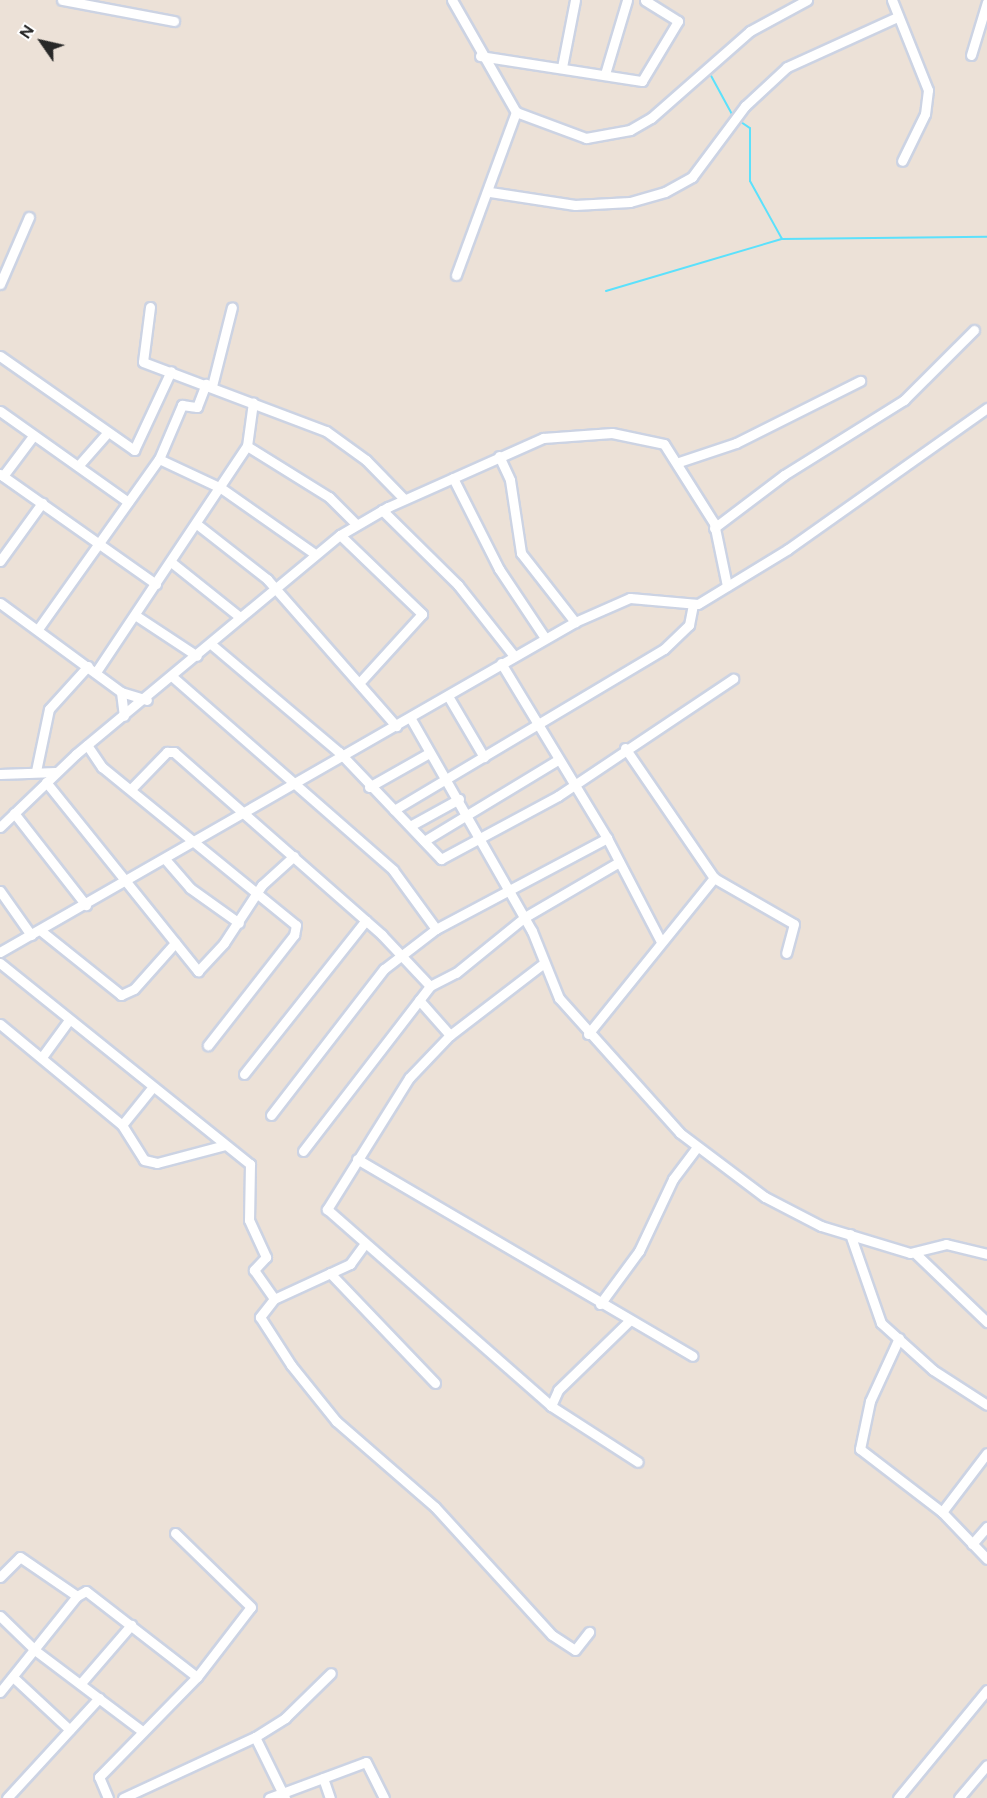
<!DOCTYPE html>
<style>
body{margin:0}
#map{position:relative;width:987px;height:1798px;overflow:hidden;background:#ece1d7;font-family:Figtree,sans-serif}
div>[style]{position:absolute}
.stream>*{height:2px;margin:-1px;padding:0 1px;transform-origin:1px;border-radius:1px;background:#5ce1fc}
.roads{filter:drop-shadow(2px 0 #ccd3e3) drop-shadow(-2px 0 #ccd3e3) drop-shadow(0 2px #ccd3e3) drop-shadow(0 -2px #ccd3e3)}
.minor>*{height:9px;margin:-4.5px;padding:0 4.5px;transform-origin:4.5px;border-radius:4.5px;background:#fff}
span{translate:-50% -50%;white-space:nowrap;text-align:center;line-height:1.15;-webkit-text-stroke:5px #fff;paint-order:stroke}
.north{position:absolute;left:12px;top:12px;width:60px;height:60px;-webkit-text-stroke:4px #fff;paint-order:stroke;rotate:304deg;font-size:16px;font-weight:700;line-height:24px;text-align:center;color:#282828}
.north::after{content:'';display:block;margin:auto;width:21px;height:27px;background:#282828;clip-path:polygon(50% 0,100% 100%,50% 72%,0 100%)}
</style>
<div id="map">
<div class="stream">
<i style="left:709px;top:72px;width:50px;rotate:61.4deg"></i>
<i style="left:738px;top:120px;width:14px;rotate:34deg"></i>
<i style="left:750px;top:128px;width:53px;rotate:90deg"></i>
<i style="left:750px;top:181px;width:66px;rotate:61.1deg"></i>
<i style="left:606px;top:291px;width:184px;rotate:-16.5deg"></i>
<i style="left:782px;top:239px;width:205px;rotate:-0.6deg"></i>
</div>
<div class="roads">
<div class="minor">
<i style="left:62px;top:0;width:114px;rotate:10.6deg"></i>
<i style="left:452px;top:0;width:129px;rotate:60.3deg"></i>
<i style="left:516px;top:112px;width:75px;rotate:20.4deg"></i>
<i style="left:586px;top:138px;width:45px;rotate:-10.3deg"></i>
<i style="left:630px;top:130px;width:24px;rotate:-30deg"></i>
<i style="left:651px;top:118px;width:132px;rotate:-41.3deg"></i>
<i style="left:750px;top:31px;width:65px;rotate:-28.5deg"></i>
<i style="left:892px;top:0;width:97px;rotate:68.2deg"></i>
<i style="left:928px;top:90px;width:24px;rotate:97deg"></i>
<i style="left:925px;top:114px;width:52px;rotate:116.1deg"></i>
<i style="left:971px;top:55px;width:55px;rotate:-73.2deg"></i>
<i style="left:480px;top:56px;width:164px;rotate:8.8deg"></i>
<i style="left:642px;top:81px;width:70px;rotate:-59deg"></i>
<i style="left:678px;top:21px;width:39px;rotate:-148deg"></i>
<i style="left:562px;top:67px;width:68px;rotate:-79deg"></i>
<i style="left:605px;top:74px;width:77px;rotate:-73.4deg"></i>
<i style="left:490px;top:192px;width:86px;rotate:8.7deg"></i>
<i style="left:575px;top:205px;width:55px;rotate:-3.1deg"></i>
<i style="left:630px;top:202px;width:36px;rotate:-16deg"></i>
<i style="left:665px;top:192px;width:31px;rotate:-29deg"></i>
<i style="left:692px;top:177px;width:89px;rotate:-53.3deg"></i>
<i style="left:745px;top:106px;width:57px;rotate:-42.9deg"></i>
<i style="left:787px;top:67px;width:121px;rotate:-24.4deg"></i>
<i style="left:456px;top:275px;width:174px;rotate:-69.8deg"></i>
<i style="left:0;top:284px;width:73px;rotate:-66.6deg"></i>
<i style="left:150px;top:307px;width:55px;rotate:97.3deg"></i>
<i style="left:143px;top:362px;width:196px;rotate:20.7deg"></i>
<i style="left:326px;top:431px;width:49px;rotate:35.9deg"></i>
<i style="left:366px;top:460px;width:54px;rotate:45.7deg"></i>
<i style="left:0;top:356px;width:164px;rotate:35deg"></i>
<i style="left:134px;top:450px;width:87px;rotate:-64.9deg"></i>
<i style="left:212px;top:386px;width:81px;rotate:-75.8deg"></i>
<i style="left:0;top:411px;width:157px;rotate:35.4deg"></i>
<i style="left:247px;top:446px;width:97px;rotate:31.9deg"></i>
<i style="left:329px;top:497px;width:38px;rotate:45deg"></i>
<i style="left:499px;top:456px;width:26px;rotate:65deg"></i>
<i style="left:510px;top:480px;width:74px;rotate:81.4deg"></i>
<i style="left:521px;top:553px;width:88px;rotate:52deg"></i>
<i style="left:159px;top:459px;width:68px;rotate:25.1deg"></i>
<i style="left:221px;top:488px;width:115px;rotate:35.1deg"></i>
<i style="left:679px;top:462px;width:60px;rotate:-18.4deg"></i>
<i style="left:736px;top:443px;width:139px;rotate:-26.6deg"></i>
<i style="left:78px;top:466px;width:45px;rotate:-48.6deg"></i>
<i style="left:0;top:474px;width:191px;rotate:35.2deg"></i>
<i style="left:3px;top:476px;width:50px;rotate:-53.1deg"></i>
<i style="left:453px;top:478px;width:102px;rotate:63.2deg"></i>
<i style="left:499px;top:569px;width:83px;rotate:56.3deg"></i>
<i style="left:382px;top:510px;width:107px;rotate:44.6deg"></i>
<i style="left:458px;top:585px;width:90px;rotate:51.7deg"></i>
<i style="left:198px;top:525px;width:88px;rotate:38deg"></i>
<i style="left:267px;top:579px;width:196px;rotate:48.7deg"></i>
<i style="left:714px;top:528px;width:88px;rotate:-37.1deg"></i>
<i style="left:784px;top:475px;width:142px;rotate:-32deg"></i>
<i style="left:904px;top:400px;width:99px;rotate:-45deg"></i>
<i style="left:340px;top:535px;width:114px;rotate:43.9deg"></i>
<i style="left:422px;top:614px;width:91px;rotate:132.3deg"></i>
<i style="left:0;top:561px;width:72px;rotate:-54.1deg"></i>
<i style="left:171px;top:562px;width:88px;rotate:38.6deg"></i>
<i style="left:0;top:603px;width:150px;rotate:36.3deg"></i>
<i style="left:121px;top:692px;width:27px;rotate:17deg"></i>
<i style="left:135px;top:615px;width:74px;rotate:33.5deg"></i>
<i style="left:38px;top:629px;width:209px;rotate:-54.6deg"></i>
<i style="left:159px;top:459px;width:59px;rotate:-66.9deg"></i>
<i style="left:182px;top:405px;width:15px;rotate:8deg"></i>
<i style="left:197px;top:407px;width:25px;rotate:-69deg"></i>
<i style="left:211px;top:644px;width:167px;rotate:40.2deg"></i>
<i style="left:339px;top:752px;width:148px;rotate:46.4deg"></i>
<i style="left:441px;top:859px;width:133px;rotate:-28.3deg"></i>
<i style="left:558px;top:796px;width:211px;rotate:-33.8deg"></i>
<i style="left:501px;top:663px;width:205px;rotate:58.8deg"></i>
<i style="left:607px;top:838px;width:115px;rotate:62.5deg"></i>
<i style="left:96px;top:672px;width:272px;rotate:-56.3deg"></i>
<i style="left:247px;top:446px;width:44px;rotate:-82.2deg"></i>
<i style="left:174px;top:678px;width:291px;rotate:41.2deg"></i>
<i style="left:393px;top:870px;width:73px;rotate:53.9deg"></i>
<i style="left:121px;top:692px;width:24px;rotate:83deg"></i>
<i style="left:448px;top:696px;width:71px;rotate:59.5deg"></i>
<i style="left:411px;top:719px;width:244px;rotate:60.3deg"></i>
<i style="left:532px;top:931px;width:72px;rotate:68.1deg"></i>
<i style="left:559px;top:998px;width:181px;rotate:48.1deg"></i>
<i style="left:680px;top:1133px;width:106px;rotate:37deg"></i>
<i style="left:765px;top:1197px;width:63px;rotate:27.4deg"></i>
<i style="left:821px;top:1226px;width:93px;rotate:16.9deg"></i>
<i style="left:910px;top:1253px;width:37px;rotate:-14deg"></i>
<i style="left:946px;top:1244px;width:42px;rotate:13.7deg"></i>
<i style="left:87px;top:745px;width:27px;rotate:56deg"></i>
<i style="left:102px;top:767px;width:250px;rotate:39.2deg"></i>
<i style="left:296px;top:925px;width:10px;rotate:101deg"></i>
<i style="left:294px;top:935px;width:140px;rotate:128deg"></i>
<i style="left:625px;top:748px;width:158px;rotate:55.6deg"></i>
<i style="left:36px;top:771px;width:63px;rotate:-78.2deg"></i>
<i style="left:49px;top:709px;width:58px;rotate:-47.8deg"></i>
<i style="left:0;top:774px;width:56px;rotate:-2deg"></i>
<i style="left:46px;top:782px;width:243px;rotate:51.2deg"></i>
<i style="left:198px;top:971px;width:38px;rotate:-47deg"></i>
<i style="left:224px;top:943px;width:69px;rotate:-56.8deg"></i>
<i style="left:262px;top:885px;width:43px;rotate:-42.2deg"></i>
<i style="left:369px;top:787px;width:69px;rotate:-29.5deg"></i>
<i style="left:131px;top:789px;width:52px;rotate:-45.8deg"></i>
<i style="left:167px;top:752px;width:7px"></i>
<i style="left:174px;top:752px;width:277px;rotate:41.3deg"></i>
<i style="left:382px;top:935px;width:70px;rotate:46.7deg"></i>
<i style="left:394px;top:810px;width:314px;rotate:-30.8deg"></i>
<i style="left:664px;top:649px;width:35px;rotate:-44deg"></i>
<i style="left:689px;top:625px;width:20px;rotate:-79deg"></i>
<i style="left:14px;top:813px;width:117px;rotate:52deg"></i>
<i style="left:410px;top:826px;width:56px;rotate:-28.9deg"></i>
<i style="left:0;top:827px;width:105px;rotate:-43.8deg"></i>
<i style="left:76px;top:754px;width:343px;rotate:-39.7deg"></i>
<i style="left:340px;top:535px;width:56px;rotate:-30.3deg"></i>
<i style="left:388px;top:507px;width:170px;rotate:-24deg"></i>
<i style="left:543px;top:438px;width:69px;rotate:-4.1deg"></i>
<i style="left:612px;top:433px;width:53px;rotate:11.9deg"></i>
<i style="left:664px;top:444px;width:93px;rotate:57.7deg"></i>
<i style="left:714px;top:523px;width:64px;rotate:78.3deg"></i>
<i style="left:424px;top:841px;width:157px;rotate:-31.2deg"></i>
<i style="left:165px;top:859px;width:38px;rotate:49deg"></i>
<i style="left:190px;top:888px;width:60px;rotate:35.5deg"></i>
<i style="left:0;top:891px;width:54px;rotate:54.8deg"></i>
<i style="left:40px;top:930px;width:104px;rotate:38.7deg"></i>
<i style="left:121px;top:995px;width:14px;rotate:-25deg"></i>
<i style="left:134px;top:989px;width:62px;rotate:-48.3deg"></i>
<i style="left:0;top:952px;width:663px;rotate:-29.85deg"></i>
<i style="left:575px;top:622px;width:60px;rotate:-23.6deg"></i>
<i style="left:630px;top:598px;width:68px;rotate:5deg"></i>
<i style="left:698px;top:604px;width:105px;rotate:-31.4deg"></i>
<i style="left:788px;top:549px;width:244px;rotate:-35.3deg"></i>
<i style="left:0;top:963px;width:321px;rotate:38.8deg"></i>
<i style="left:250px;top:1164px;width:56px;rotate:91deg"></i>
<i style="left:249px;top:1220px;width:41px;rotate:65.3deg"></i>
<i style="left:266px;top:1257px;width:18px;rotate:133deg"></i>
<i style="left:254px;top:1270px;width:35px;rotate:55deg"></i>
<i style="left:274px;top:1299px;width:23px;rotate:128deg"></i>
<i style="left:260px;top:1317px;width:57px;rotate:57.1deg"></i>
<i style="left:291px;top:1365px;width:72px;rotate:51.2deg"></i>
<i style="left:336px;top:1421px;width:131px;rotate:41deg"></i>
<i style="left:435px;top:1507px;width:173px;rotate:47.6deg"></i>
<i style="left:552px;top:1635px;width:27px;rotate:33deg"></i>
<i style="left:575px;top:1650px;width:23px;rotate:-52deg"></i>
<i style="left:544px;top:963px;width:118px;rotate:142.5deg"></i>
<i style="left:450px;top:1035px;width:59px;rotate:133.6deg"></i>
<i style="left:409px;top:1078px;width:155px;rotate:122deg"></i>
<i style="left:327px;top:1209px;width:298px;rotate:41.3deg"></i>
<i style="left:551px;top:1406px;width:103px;rotate:32.8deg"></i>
<i style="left:419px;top:1000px;width:47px;rotate:48.5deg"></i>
<i style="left:0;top:1024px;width:158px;rotate:39.6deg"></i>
<i style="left:122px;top:1125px;width:41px;rotate:57.8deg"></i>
<i style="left:144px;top:1160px;width:13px;rotate:13deg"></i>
<i style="left:157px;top:1163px;width:70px;rotate:-14.8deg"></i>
<i style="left:588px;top:1034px;width:201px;rotate:-51.1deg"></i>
<i style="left:714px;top:878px;width:92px;rotate:29.9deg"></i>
<i style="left:794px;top:924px;width:30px;rotate:105deg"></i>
<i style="left:42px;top:1057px;width:46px;rotate:-53.9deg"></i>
<i style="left:244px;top:1074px;width:196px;rotate:-51.6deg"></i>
<i style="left:271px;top:1115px;width:185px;rotate:-52.3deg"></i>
<i style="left:384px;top:969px;width:66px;rotate:-37.6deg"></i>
<i style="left:436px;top:929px;width:194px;rotate:-28deg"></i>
<i style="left:122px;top:1125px;width:48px;rotate:-51deg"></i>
<i style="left:303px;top:1151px;width:208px;rotate:-52.4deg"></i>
<i style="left:430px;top:986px;width:29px;rotate:-27deg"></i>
<i style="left:456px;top:973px;width:89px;rotate:-39.1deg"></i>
<i style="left:525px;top:917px;width:109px;rotate:-30.3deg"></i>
<i style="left:357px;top:1159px;width:389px;rotate:30.4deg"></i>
<i style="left:850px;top:1234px;width:94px;rotate:70.8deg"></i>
<i style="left:881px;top:1323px;width:70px;rotate:42.1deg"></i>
<i style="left:933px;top:1370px;width:64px;rotate:32.9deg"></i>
<i style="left:915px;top:1253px;width:100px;rotate:43.8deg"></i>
<i style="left:330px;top:1273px;width:152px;rotate:46.3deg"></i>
<i style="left:274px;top:1299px;width:84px;rotate:-24.7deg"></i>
<i style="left:350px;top:1264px;width:24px;rotate:-54deg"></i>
<i style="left:600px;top:1304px;width:66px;rotate:-53.7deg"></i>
<i style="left:639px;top:1251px;width:80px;rotate:-64.7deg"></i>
<i style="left:673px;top:1179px;width:40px;rotate:-53deg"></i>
<i style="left:899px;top:1338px;width:69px;rotate:114.7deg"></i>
<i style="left:870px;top:1401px;width:49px;rotate:101.8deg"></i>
<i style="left:860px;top:1449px;width:103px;rotate:37.5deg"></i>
<i style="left:942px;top:1512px;width:65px;rotate:46.2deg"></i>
<i style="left:551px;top:1406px;width:17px;rotate:-66deg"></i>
<i style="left:558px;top:1390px;width:99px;rotate:-44.2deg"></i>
<i style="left:942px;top:1512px;width:74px;rotate:-52.7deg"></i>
<i style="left:972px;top:1544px;width:23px;rotate:-49deg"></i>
<i style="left:0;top:1577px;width:28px;rotate:-45deg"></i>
<i style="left:20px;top:1557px;width:69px;rotate:34.4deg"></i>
<i style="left:0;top:1616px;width:50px;rotate:44.2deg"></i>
<i style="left:36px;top:1651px;width:131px;rotate:37deg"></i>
<i style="left:14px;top:1678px;width:76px;rotate:42.9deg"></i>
<i style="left:81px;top:1683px;width:77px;rotate:-49.2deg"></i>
<i style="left:0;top:1692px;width:123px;rotate:-51.3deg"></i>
<i style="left:77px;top:1596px;width:10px;rotate:-29deg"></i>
<i style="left:86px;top:1591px;width:140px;rotate:37.8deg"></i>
<i style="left:255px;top:1737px;width:68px;rotate:63.8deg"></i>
<i style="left:323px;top:1778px;width:21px;rotate:71deg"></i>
<i style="left:7px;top:1798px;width:136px;rotate:-47.4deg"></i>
<i style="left:108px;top:1798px;width:23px;rotate:-113deg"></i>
<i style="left:99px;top:1777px;width:140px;rotate:-45.6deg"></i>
<i style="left:197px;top:1677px;width:88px;rotate:-52.4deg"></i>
<i style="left:251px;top:1607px;width:106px;rotate:-135.8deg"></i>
<i style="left:123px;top:1798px;width:145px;rotate:-24.8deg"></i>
<i style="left:255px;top:1737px;width:36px;rotate:-32deg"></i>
<i style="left:285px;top:1718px;width:64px;rotate:-44.4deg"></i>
<i style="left:269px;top:1798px;width:103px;rotate:-20.4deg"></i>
<i style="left:366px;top:1762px;width:40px;rotate:63.4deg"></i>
<i style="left:898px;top:1798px;width:140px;rotate:-50.5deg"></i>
<i style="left:959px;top:1798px;width:43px;rotate:-49.7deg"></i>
</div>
</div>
<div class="north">N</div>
</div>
